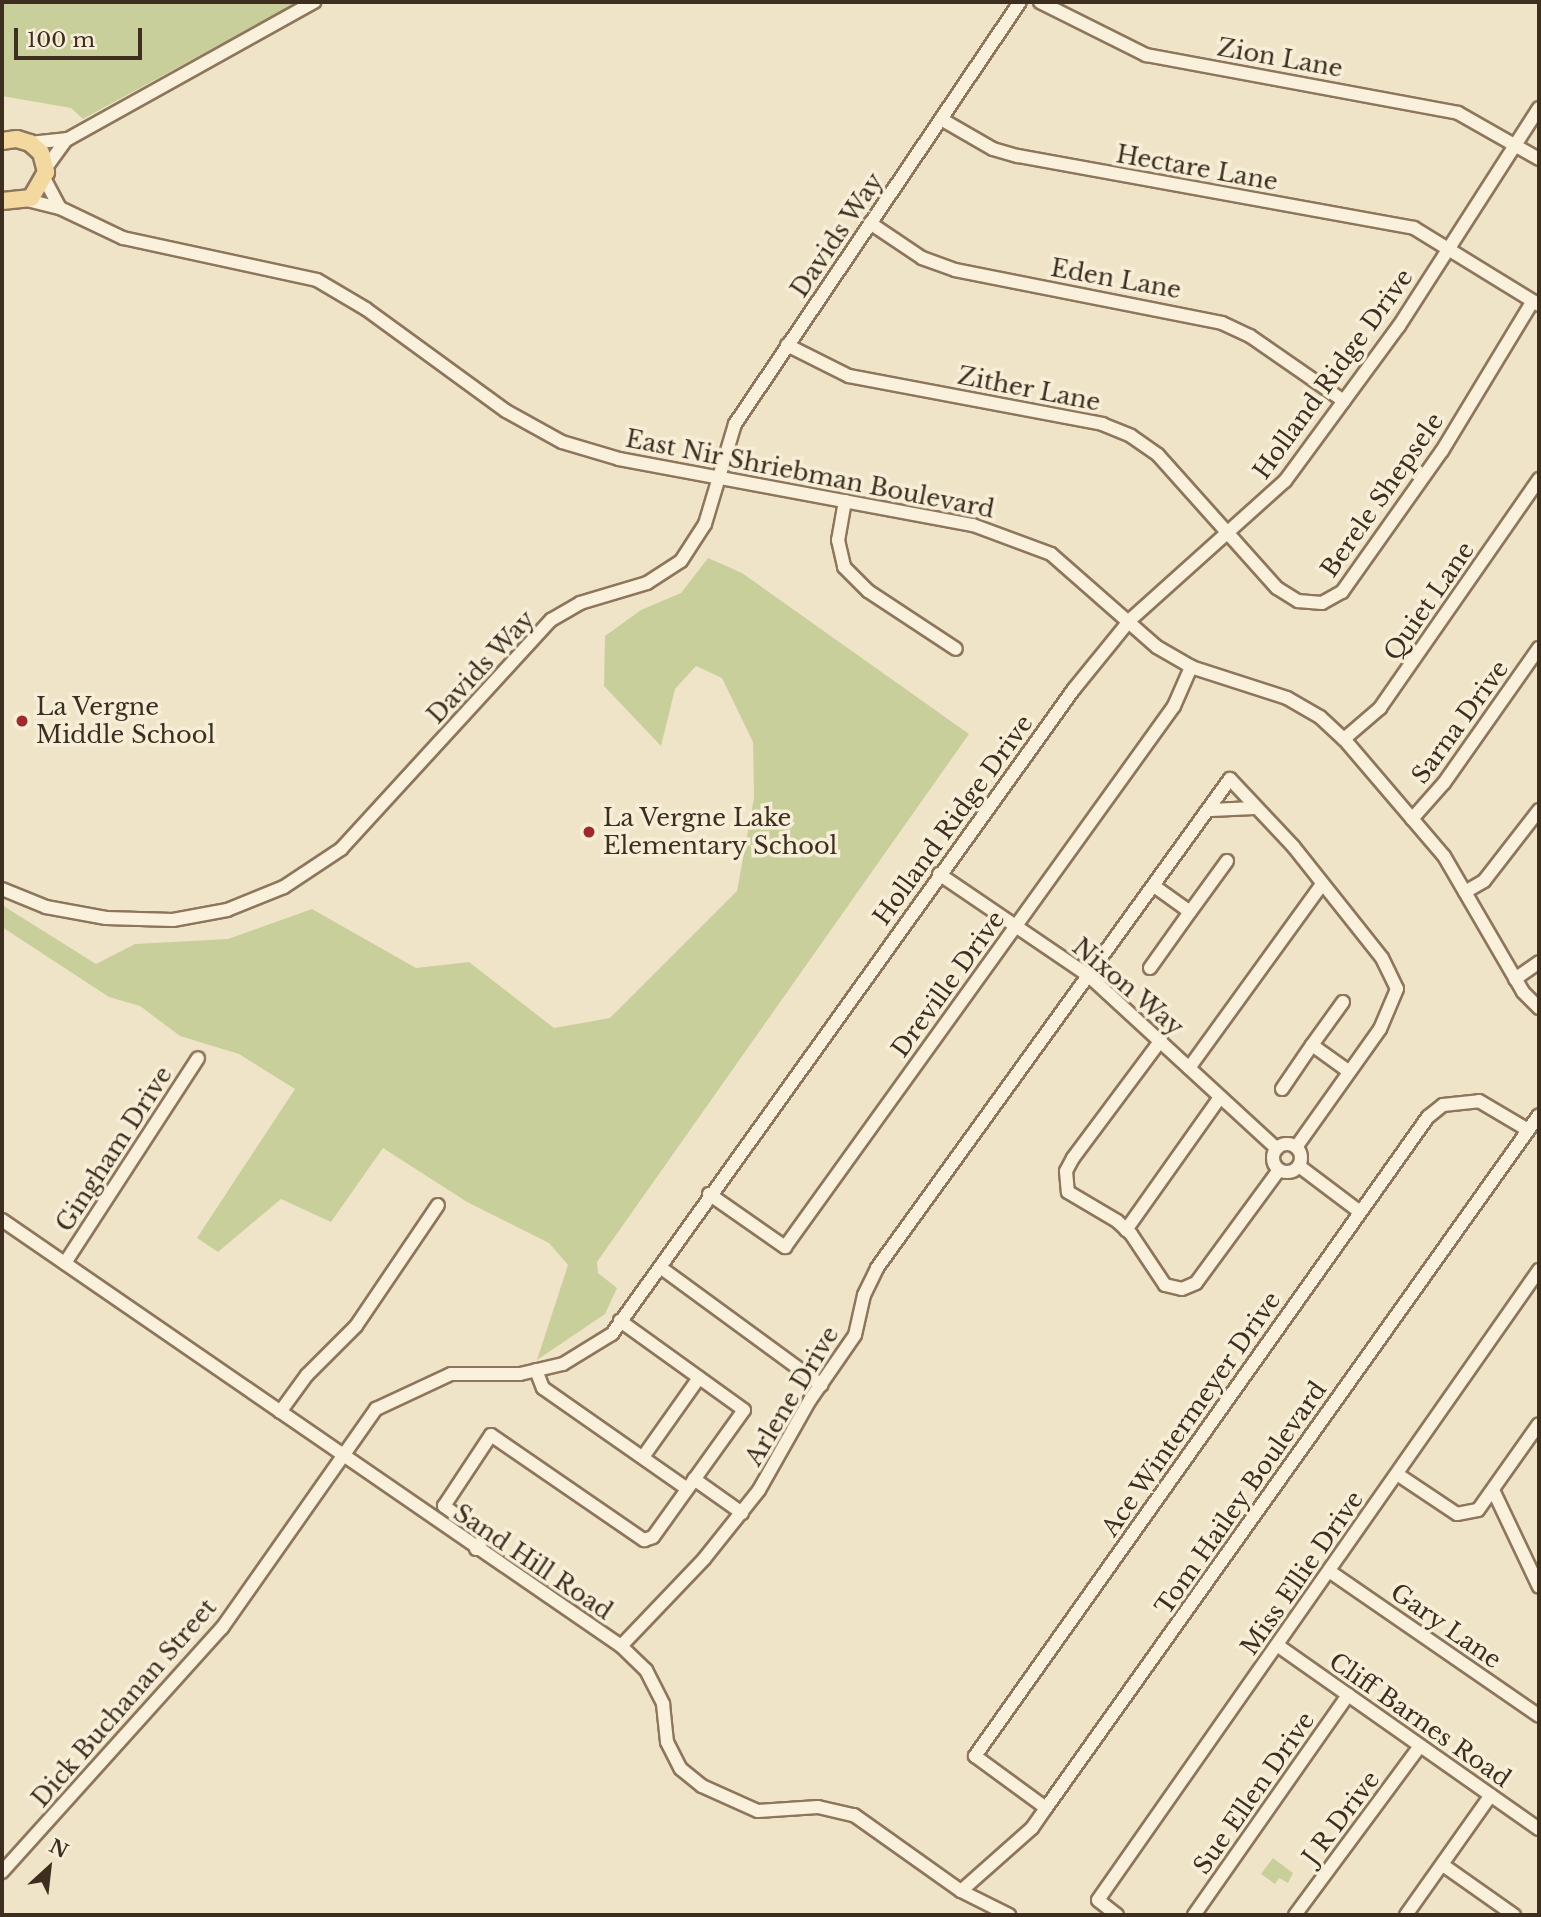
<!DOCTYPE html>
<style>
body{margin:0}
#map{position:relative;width:1541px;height:1917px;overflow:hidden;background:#f0e4c8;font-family:"Libre Baskerville",serif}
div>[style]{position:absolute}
.green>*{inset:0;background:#c9cf9b}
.roads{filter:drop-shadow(2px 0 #8d765c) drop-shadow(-2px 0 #8d765c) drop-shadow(0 2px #8d765c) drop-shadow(0 -2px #8d765c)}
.minor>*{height:12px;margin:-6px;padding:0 6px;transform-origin:6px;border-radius:6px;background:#faf1dc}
.minor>.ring{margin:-6px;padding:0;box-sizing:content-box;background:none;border:12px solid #faf1dc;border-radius:50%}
.major>*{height:16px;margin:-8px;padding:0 8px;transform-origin:8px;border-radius:8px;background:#f3d9a0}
.dots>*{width:19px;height:19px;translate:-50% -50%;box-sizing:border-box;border:4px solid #f7eed8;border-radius:50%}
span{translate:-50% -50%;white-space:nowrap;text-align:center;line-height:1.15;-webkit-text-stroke:7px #f7eed8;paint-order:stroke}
.street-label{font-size:24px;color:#3d2e20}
.poi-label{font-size:24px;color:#3d2e20}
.left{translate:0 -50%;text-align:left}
.frame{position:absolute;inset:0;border:4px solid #3d2e20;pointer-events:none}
.north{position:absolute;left:14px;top:1833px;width:70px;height:70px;-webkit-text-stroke:5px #f7eed8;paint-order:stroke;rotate:27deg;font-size:19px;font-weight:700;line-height:28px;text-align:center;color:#3d2e20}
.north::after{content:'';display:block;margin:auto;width:24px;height:32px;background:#3d2e20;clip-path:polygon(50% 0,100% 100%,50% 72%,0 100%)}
.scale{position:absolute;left:14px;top:28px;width:128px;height:32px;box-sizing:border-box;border:4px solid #3d2e20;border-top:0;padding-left:9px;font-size:21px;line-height:24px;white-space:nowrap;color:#3d2e20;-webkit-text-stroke:5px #f7eed8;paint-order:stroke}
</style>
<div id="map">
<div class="green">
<i style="clip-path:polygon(2px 2px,298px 2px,83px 119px,71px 108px,2px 96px)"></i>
<i style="clip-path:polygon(708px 558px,742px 573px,969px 734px,597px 1262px,598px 1273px,617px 1288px,605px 1314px,537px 1360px,568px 1265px,549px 1243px,467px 1202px,383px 1148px,331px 1222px,281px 1199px,218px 1252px,197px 1238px,295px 1089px,239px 1054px,180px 1036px,140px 1006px,109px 997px,2px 927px,2px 905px,96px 964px,135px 944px,228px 939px,312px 909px,416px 968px,469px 962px,554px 1028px,610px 1018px,737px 891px,754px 798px,753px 742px,722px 678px,696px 666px,675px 689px,661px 746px,604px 686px,605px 636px,641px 610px,681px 593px)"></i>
<i style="clip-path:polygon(1273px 1858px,1293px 1873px,1288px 1883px,1279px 1878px,1275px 1884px,1261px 1874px)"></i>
</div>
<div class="roads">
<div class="minor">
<i style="left:1040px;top:2px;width:119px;rotate:26.6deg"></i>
<i style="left:1146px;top:55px;width:317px;rotate:10.5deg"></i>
<i style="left:1458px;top:113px;width:93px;rotate:29.6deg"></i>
<i style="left:941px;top:119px;width:60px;rotate:30deg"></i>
<i style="left:993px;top:149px;width:26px;rotate:16deg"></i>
<i style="left:1018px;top:156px;width:402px;rotate:10.3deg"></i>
<i style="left:1414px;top:228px;width:147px;rotate:31.6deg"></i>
<i style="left:30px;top:143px;width:38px;rotate:-6deg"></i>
<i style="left:68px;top:139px;width:282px;rotate:-29.1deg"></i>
<i style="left:45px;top:169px;width:37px;rotate:-54deg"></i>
<i style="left:44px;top:178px;width:34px;rotate:62deg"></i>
<i style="left:27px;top:200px;width:34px;rotate:14deg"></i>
<i style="left:60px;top:208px;width:70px;rotate:25.5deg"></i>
<i style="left:123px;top:238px;width:198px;rotate:12.2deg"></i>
<i style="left:317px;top:280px;width:57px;rotate:30.6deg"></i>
<i style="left:366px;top:309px;width:173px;rotate:36.1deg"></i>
<i style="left:506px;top:411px;width:64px;rotate:29deg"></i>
<i style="left:562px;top:442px;width:59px;rotate:16.6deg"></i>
<i style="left:619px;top:459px;width:360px;rotate:10.6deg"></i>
<i style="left:973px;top:525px;width:83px;rotate:20.4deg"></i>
<i style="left:1051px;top:554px;width:141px;rotate:41.3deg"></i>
<i style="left:1157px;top:647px;width:39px;rotate:30deg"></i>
<i style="left:1191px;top:667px;width:101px;rotate:17.9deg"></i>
<i style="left:1287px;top:698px;width:38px;rotate:30deg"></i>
<i style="left:1320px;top:717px;width:33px;rotate:43deg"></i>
<i style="left:1344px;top:739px;width:154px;rotate:49.5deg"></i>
<i style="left:1444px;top:856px;width:157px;rotate:59.8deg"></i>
<i style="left:1523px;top:992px;width:23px;rotate:45deg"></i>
<i style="left:870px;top:223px;width:63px;rotate:33.9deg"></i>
<i style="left:922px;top:258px;width:35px;rotate:20deg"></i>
<i style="left:955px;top:270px;width:272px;rotate:11.2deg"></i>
<i style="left:1222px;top:323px;width:31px;rotate:25deg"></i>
<i style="left:1250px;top:336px;width:114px;rotate:34.7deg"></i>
<i style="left:787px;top:345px;width:69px;rotate:26.6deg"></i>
<i style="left:849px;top:376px;width:258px;rotate:10.7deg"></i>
<i style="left:1102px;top:424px;width:31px;rotate:22deg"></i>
<i style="left:1131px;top:436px;width:33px;rotate:35deg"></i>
<i style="left:1158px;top:455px;width:178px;rotate:48.2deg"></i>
<i style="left:1277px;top:588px;width:25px;rotate:32deg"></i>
<i style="left:1298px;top:601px;width:24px;rotate:5deg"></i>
<i style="left:1322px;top:603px;width:23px;rotate:-29deg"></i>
<i style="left:1342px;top:592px;width:173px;rotate:-54.7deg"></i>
<i style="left:1442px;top:451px;width:175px;rotate:-58.8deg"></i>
<i style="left:845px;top:501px;width:40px;rotate:100deg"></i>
<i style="left:838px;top:540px;width:28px;rotate:77deg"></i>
<i style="left:844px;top:567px;width:34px;rotate:45deg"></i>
<i style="left:868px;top:591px;width:105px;rotate:33.4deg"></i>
<i style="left:1344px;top:739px;width:48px;rotate:-40.7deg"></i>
<i style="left:1380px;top:708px;width:279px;rotate:-55.2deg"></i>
<i style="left:1211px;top:810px;width:43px;rotate:-2.7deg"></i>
<i style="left:1412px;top:819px;width:48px;rotate:-48.4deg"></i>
<i style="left:1444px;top:783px;width:165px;rotate:-54.9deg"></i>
<i style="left:939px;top:874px;width:181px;rotate:34.2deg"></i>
<i style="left:1089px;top:976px;width:255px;rotate:42.6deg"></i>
<i style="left:1154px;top:886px;width:44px;rotate:35.8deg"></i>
<i style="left:1190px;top:912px;width:63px;rotate:-54deg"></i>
<i style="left:2px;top:889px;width:48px;rotate:22.2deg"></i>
<i style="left:46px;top:907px;width:61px;rotate:10.4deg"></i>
<i style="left:106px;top:918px;width:67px;rotate:1.7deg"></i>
<i style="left:173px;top:920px;width:55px;rotate:-10.5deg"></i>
<i style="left:227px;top:910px;width:61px;rotate:-22deg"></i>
<i style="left:284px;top:887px;width:69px;rotate:-33.7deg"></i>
<i style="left:341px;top:849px;width:311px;rotate:-47.5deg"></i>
<i style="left:551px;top:620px;width:34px;rotate:-30deg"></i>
<i style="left:580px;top:603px;width:70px;rotate:-16.6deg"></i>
<i style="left:647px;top:583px;width:40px;rotate:-32.9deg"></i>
<i style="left:681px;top:561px;width:44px;rotate:-57deg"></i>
<i style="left:705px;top:524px;width:104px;rotate:-73.3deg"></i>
<i style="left:735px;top:424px;width:509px;rotate:-55.97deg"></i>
<i style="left:1465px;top:892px;width:22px;rotate:-30deg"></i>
<i style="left:1484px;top:881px;width:90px;rotate:-52.2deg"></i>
<i style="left:1150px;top:968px;width:69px;rotate:-54.5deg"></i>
<i style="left:1515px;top:979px;width:29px;rotate:-35deg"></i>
<i style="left:1161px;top:1040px;width:147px;rotate:126.7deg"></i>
<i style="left:1073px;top:1158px;width:15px;rotate:118deg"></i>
<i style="left:1066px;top:1171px;width:21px;rotate:85deg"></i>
<i style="left:1068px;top:1192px;width:57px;rotate:30.6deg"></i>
<i style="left:1117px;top:1221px;width:19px;rotate:43deg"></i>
<i style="left:1131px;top:1234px;width:61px;rotate:56.3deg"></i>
<i style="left:1165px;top:1285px;width:17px;rotate:13deg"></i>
<i style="left:1182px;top:1289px;width:15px;rotate:-23deg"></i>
<i style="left:1196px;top:1283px;width:140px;rotate:-53.7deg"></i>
<i style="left:1312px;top:1045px;width:53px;rotate:-54.2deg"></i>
<i style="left:1189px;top:1068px;width:227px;rotate:-54.1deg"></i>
<i style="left:1282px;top:1089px;width:53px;rotate:-55.7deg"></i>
<i style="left:1312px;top:1045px;width:44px;rotate:35.8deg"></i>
<i class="ring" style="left:1273px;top:1144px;width:16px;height:16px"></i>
<i style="left:1299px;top:1166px;width:76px;rotate:37deg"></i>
<i style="left:709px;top:1194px;width:93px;rotate:34.9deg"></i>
<i style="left:785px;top:1247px;width:666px;rotate:-54.28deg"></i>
<i style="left:1174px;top:706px;width:43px;rotate:-66.4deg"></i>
<i style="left:2px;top:1220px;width:751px;rotate:34.54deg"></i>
<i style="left:621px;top:1646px;width:35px;rotate:44deg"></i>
<i style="left:646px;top:1670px;width:38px;rotate:63deg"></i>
<i style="left:663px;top:1704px;width:38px;rotate:84deg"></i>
<i style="left:667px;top:1742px;width:30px;rotate:63deg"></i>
<i style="left:681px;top:1769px;width:27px;rotate:39deg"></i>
<i style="left:702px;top:1786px;width:61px;rotate:24.1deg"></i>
<i style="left:758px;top:1811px;width:60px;rotate:-3.8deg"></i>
<i style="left:818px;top:1807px;width:37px;rotate:13deg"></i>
<i style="left:854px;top:1815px;width:131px;rotate:35.4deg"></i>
<i style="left:961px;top:1891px;width:54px;rotate:26.6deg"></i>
<i style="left:1126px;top:1230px;width:163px;rotate:-54.7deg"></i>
<i style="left:65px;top:1263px;width:244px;rotate:-57deg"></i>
<i style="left:660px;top:1267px;width:200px;rotate:36.2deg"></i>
<i style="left:536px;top:1370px;width:19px;rotate:69deg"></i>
<i style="left:543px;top:1388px;width:176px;rotate:35deg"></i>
<i style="left:280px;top:1412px;width:46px;rotate:-53.9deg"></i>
<i style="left:307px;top:1375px;width:69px;rotate:-45deg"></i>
<i style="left:356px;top:1326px;width:146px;rotate:-55.9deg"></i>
<i style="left:643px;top:1457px;width:97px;rotate:-54.7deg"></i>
<i style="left:1397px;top:1474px;width:72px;rotate:33.7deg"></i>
<i style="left:1457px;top:1514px;width:21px;rotate:-11deg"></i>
<i style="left:1478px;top:1510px;width:105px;rotate:-54.7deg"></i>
<i style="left:694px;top:1479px;width:59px;rotate:35.3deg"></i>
<i style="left:1493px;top:1490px;width:107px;rotate:64.6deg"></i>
<i style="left:476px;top:1549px;width:16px;rotate:-55deg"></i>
<i style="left:485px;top:1536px;width:51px;rotate:-143.8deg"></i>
<i style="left:444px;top:1506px;width:85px;rotate:-56.5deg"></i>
<i style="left:491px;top:1435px;width:186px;rotate:34.5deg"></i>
<i style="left:644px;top:1540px;width:9px;rotate:-18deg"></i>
<i style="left:653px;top:1537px;width:156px;rotate:-54.4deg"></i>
<i style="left:744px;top:1410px;width:153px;rotate:-144.3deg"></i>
<i style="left:1329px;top:1571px;width:255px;rotate:34.6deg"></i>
<i style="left:1277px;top:1645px;width:320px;rotate:35.1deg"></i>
<i style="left:621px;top:1646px;width:120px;rotate:-46.3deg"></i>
<i style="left:704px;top:1559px;width:88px;rotate:-51.4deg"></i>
<i style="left:759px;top:1490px;width:103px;rotate:-60.5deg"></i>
<i style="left:810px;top:1400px;width:79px;rotate:-55.3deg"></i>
<i style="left:855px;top:1335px;width:41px;rotate:-77.3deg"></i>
<i style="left:864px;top:1295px;width:30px;rotate:-64deg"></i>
<i style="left:877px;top:1268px;width:603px;rotate:-54.18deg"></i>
<i style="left:1230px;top:779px;width:92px;rotate:46.8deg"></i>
<i style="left:1293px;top:846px;width:143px;rotate:51.5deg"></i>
<i style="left:1382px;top:958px;width:34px;rotate:64deg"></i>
<i style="left:1397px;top:989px;width:43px;rotate:113deg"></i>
<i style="left:1380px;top:1029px;width:145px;rotate:125.4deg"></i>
<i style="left:1046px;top:1808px;width:88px;rotate:-143.8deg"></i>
<i style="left:975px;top:1756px;width:783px;rotate:-54.67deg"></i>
<i style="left:1428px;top:1117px;width:19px;rotate:-39deg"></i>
<i style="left:1443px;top:1105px;width:36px;rotate:-6deg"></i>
<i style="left:1479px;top:1101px;width:57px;rotate:30.6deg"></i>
<i style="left:1443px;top:1865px;width:87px;rotate:35.2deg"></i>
<i style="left:2px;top:1872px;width:329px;rotate:-48deg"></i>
<i style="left:222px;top:1628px;width:268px;rotate:-54.9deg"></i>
<i style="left:376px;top:1409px;width:83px;rotate:-25deg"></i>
<i style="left:451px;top:1374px;width:69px"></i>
<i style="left:520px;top:1374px;width:44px;rotate:-13.1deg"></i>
<i style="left:563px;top:1364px;width:57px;rotate:-31.5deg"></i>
<i style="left:612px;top:1334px;width:793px;rotate:-54.39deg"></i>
<i style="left:1074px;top:689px;width:89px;rotate:-50.9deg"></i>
<i style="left:1130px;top:620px;width:208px;rotate:-41.9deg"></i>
<i style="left:1285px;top:481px;width:192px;rotate:-53.7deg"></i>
<i style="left:1399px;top:326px;width:259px;rotate:-57.3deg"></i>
<i style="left:961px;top:1891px;width:95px;rotate:-41.6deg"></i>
<i style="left:1032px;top:1828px;width:24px;rotate:-55deg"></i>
<i style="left:1046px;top:1808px;width:850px;rotate:-54.57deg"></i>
<i style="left:1117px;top:1915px;width:24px;rotate:-142deg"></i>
<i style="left:1098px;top:1900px;width:769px;rotate:-55.01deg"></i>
<i style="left:1194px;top:1915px;width:269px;rotate:-55deg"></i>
<i style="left:1295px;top:1915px;width:210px;rotate:-53.5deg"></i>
<i style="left:1406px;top:1915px;width:147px;rotate:-54.7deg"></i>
</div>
<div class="major">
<i style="left:2px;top:141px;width:15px;rotate:-8deg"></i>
<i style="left:17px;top:139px;width:14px;rotate:17deg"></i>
<i style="left:30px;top:143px;width:15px;rotate:42deg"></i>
<i style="left:41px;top:153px;width:20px;rotate:75deg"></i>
<i style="left:46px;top:172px;width:30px;rotate:120deg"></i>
<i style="left:31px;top:198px;width:29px;rotate:174deg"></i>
</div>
</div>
<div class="dots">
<i style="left:22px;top:721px;background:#9e2a2b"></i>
<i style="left:589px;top:832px;background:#9e2a2b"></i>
</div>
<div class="street-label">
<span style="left:1280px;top:58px;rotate:10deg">Zion Lane</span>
<span style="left:1197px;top:168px;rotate:10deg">Hectare Lane</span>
<span style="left:837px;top:235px;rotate:-56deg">Davids Way</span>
<span style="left:1116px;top:279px;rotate:10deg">Eden Lane</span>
<span style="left:1333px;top:374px;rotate:-54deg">Holland Ridge Drive</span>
<span style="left:1029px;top:389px;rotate:11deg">Zither Lane</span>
<span style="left:810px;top:474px;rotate:11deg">East Nir Shriebman Boulevard</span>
<span style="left:1382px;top:495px;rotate:-55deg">Berele Shepsele</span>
<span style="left:1429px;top:601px;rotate:-55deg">Quiet Lane</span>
<span style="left:481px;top:667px;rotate:-47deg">Davids Way</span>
<span style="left:1460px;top:722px;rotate:-54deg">Sarna Drive</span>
<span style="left:953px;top:820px;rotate:-54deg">Holland Ridge Drive</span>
<span style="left:948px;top:984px;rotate:-54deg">Dreville Drive</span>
<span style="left:1128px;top:987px;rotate:40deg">Nixon Way</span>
<span style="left:114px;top:1149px;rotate:-57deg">Gingham Drive</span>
<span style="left:792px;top:1396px;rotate:-59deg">Arlene Drive</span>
<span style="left:1191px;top:1414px;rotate:-55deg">Ace Wintermeyer Drive</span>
<span style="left:1241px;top:1498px;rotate:-55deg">Tom Hailey Boulevard</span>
<span style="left:533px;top:1562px;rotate:34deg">Sand Hill Road</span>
<span style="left:1302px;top:1573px;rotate:-55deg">Miss Ellie Drive</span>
<span style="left:1446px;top:1626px;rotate:35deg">Gary Lane</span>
<span style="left:124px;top:1703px;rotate:-49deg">Dick Buchanan Street</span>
<span style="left:1420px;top:1720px;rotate:35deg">Cliff Barnes Road</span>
<span style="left:1254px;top:1793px;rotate:-55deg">Sue Ellen Drive</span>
<span style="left:1341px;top:1818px;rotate:-53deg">J R Drive</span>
</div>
<div class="poi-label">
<span class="left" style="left:36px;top:721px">La Vergne<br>Middle School</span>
<span class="left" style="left:603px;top:832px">La Vergne Lake<br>Elementary School</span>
</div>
<div class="frame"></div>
<div class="north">N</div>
<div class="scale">100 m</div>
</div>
